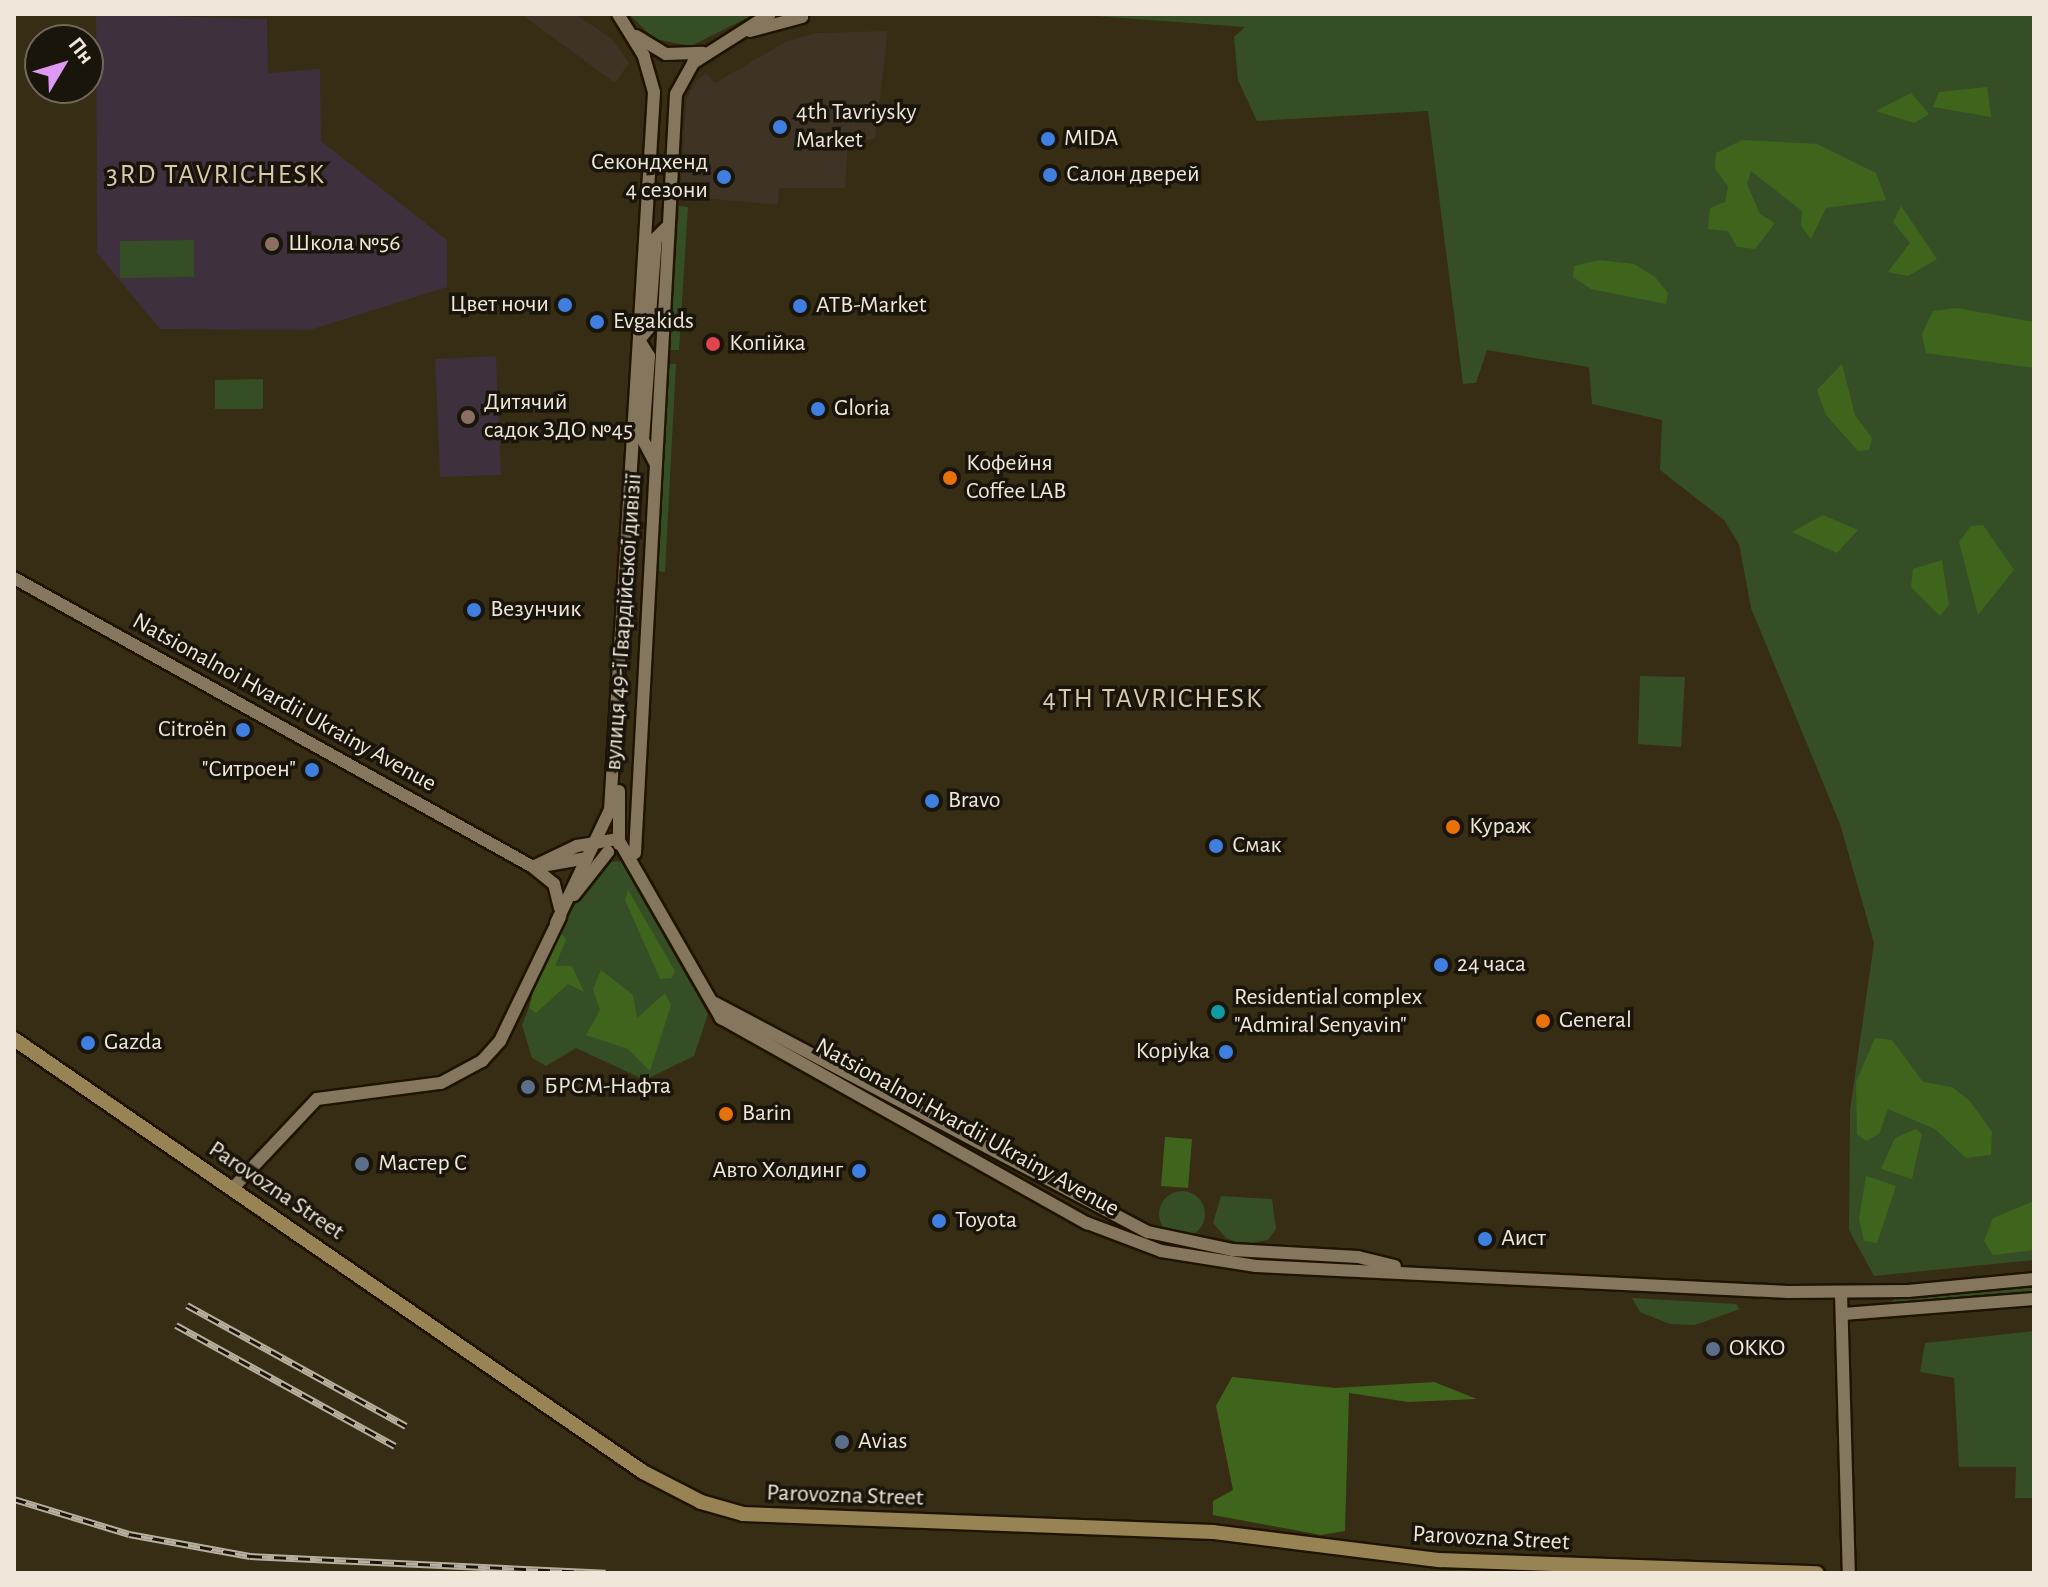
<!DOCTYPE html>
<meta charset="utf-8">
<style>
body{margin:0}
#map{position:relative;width:2048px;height:1587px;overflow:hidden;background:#372c14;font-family:"Alegreya Sans",sans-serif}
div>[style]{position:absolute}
.commercial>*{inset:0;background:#3e3324}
.education>*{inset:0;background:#3e303d}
.green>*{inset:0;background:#364e25}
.round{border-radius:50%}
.forest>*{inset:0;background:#3f651d}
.roads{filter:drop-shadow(2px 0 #1f1400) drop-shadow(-2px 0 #1f1400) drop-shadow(0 2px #1f1400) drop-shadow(0 -2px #1f1400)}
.tertiary>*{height:12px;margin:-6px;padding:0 6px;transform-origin:6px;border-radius:6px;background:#84775e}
.secondary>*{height:14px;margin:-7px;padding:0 7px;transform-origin:7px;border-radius:7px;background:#988354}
.rail>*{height:7px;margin-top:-3.5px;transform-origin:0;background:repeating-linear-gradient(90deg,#1a150b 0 12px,#b8af9f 0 24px);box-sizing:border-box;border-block:2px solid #b8af9f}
.dots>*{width:22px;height:22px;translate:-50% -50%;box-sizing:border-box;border:4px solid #1a150b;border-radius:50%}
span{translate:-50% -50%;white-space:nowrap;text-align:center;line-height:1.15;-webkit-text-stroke:7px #1a150b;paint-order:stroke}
.poi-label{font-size:24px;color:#efe7d9}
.left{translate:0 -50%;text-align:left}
.right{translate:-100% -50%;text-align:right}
.street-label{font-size:24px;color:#efe7d9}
.quarter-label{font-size:28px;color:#d8caae;letter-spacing:2px}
.frame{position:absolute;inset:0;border:16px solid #efe7d9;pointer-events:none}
.north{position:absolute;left:24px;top:24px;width:80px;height:80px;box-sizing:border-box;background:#1a150b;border:2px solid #6f695d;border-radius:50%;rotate:52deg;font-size:22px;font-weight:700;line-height:32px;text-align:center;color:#efe7d9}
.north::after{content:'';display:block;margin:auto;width:28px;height:36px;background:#dd99f3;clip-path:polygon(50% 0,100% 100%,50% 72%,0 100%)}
</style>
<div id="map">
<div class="commercial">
<i style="clip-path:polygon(521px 14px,575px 14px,611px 38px,629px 63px,615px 83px)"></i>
<i style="clip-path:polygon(888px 31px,875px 139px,848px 144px,845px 188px,779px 188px,778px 205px,680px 196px,686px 101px,696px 81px,706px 73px,715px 83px,787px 41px,817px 33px)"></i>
</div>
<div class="education">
<i style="clip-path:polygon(96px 14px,267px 19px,268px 73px,320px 69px,321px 141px,447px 240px,447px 287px,310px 330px,160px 329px,97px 253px)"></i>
<i style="clip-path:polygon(496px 356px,501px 475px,440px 477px,435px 359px)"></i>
</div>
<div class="green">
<i style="clip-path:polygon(629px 14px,755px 14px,691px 46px,654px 39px)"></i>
<i style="clip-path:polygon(1068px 14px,2034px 14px,2034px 1260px,1874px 1276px,1849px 1230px,1850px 1110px,1874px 943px,1840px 824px,1751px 608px,1739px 544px,1724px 520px,1660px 470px,1662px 420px,1592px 404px,1589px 367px,1487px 350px,1476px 383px,1463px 384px,1428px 111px,1257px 121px,1238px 80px,1234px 37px,1245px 27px)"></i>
<i style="clip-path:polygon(679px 206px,688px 207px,679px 350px,670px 350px)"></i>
<i style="clip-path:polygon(194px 240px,194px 277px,120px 278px,120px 241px)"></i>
<i style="clip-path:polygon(667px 364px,676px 364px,665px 572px,656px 571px)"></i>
<i style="clip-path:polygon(263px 379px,263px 409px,215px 409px,215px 380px)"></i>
<i style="clip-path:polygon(1640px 676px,1685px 677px,1681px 747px,1638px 744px)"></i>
<i style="clip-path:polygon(621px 861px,708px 1014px,694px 1056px,645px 1080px,576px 1048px,546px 1066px,532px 1058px,522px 1025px,559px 929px,604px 862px)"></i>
<i class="round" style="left:1159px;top:1191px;width:46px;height:46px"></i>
<i style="clip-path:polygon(1221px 1196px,1272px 1199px,1276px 1229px,1268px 1240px,1242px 1244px,1226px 1238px,1213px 1223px)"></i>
<i style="clip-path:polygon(2034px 1286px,2034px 1293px,1892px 1303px,1894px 1298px)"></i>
<i style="clip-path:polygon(1632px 1298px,1736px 1304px,1740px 1309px,1695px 1325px,1670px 1324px,1640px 1312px)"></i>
<i style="clip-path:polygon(2034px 1331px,2034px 1498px,2015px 1498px,2016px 1467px,1959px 1467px,1954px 1378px,1920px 1372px,1925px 1343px)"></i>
</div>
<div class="forest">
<i style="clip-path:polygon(1987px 87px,1991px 117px,1933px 107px,1939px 92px)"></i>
<i style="clip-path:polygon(1911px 93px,1929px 114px,1914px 123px,1876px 111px)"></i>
<i style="clip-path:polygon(1742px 140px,1817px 144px,1876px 173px,1886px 200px,1826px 208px,1811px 239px,1801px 226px,1802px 211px,1751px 171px,1747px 184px,1760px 214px,1775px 223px,1755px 249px,1737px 247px,1728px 231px,1708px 229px,1710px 208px,1725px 202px,1728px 186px,1715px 169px,1716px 153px)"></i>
<i style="clip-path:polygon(1901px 206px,1937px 259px,1908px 276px,1888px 272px,1910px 243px,1893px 222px)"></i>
<i style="clip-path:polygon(1599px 260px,1634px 264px,1655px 277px,1668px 293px,1666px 304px,1591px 289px,1573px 277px,1574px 266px)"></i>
<i style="clip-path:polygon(1957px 308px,2034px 322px,2034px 368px,1926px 353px,1922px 334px,1933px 311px)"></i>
<i style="clip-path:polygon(1842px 364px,1855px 415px,1872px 438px,1869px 450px,1858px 451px,1826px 415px,1817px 390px)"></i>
<i style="clip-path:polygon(1823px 515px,1858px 530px,1837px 553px,1792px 532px)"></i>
<i style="clip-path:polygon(1983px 525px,2014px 570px,1978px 615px,1959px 542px,1971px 526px)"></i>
<i style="clip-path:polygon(1942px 560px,1949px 605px,1940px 616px,1911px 587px,1913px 569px)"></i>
<i style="clip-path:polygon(628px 890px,675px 971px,672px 978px,660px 979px,625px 900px)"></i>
<i style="clip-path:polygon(559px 929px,566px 940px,555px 966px,572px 966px,584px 992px,568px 984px,536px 1013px,529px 1008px,542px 957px)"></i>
<i style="clip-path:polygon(601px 970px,633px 995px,637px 1018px,665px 993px,671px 1005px,650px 1071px,628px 1049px,586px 1035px,600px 1010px,593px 989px)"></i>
<i style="clip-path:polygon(1875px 1038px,1892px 1040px,1923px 1082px,1952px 1087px,1970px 1101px,1992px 1132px,1991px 1155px,1966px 1158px,1935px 1129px,1888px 1109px,1879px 1134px,1866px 1141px,1857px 1134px,1856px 1082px)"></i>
<i style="clip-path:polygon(1916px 1129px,1922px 1134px,1912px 1179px,1881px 1169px,1895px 1138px)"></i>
<i style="clip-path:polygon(1165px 1137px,1192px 1139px,1188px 1188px,1161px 1186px)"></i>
<i style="clip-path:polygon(1866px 1176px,1896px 1186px,1877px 1243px,1864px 1241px,1859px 1219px)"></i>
<i style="clip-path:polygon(2034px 1201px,2034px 1250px,1993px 1255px,1984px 1241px,1993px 1218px)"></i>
<i style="clip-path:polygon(1232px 1377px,1335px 1388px,1434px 1382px,1477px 1399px,1408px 1402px,1349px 1393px,1345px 1531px,1321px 1535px,1213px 1515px,1213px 1501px,1233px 1490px,1216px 1406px)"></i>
</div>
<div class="roads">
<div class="tertiary">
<i style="left:750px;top:31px;width:54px;rotate:-15.1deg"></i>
<i style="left:636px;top:36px;width:35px;rotate:31deg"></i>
<i style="left:666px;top:54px;width:37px;rotate:-2deg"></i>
<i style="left:639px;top:340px;width:19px;rotate:58deg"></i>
<i style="left:649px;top:356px;width:84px;rotate:94.1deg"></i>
<i style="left:643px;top:440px;width:26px;rotate:62deg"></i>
<i style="left:639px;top:340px;width:16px;rotate:-50deg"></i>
<i style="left:649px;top:328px;width:90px;rotate:-85.6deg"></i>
<i style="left:656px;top:238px;width:14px;rotate:-45deg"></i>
<i style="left:14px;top:578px;width:594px;rotate:29.11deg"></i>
<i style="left:533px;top:867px;width:27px;rotate:39deg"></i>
<i style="left:554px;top:884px;width:25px;rotate:76deg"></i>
<i style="left:618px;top:839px;width:207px;rotate:60.1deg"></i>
<i style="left:721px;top:1018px;width:420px;rotate:29.3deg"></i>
<i style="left:1087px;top:1223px;width:79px;rotate:20.7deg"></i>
<i style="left:1161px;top:1251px;width:96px;rotate:9deg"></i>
<i style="left:1256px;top:1266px;width:533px;rotate:2.8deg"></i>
<i style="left:1788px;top:1292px;width:120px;rotate:-0.5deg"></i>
<i style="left:1908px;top:1291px;width:127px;rotate:-5.4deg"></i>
<i style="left:619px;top:844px;width:53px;rotate:-90deg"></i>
<i style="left:635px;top:853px;width:760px;rotate:-86.91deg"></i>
<i style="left:676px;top:94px;width:35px;rotate:-61deg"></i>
<i style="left:693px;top:63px;width:91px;rotate:-32.5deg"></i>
<i style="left:535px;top:866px;width:47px;rotate:-25.5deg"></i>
<i style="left:577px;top:846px;width:42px;rotate:-9.7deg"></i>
<i style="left:536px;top:867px;width:52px;rotate:-10deg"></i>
<i style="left:574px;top:895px;width:55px;rotate:-51.7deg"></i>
<i style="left:556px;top:923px;width:125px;rotate:-64.5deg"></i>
<i style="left:610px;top:810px;width:719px;rotate:-86.49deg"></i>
<i style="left:654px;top:92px;width:37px;rotate:-106deg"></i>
<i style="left:644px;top:56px;width:49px;rotate:-121.8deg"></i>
<i style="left:715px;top:1003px;width:490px;rotate:27.9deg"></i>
<i style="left:1148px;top:1232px;width:87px;rotate:12deg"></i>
<i style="left:1233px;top:1250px;width:125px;rotate:3.2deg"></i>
<i style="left:1358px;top:1257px;width:38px;rotate:14deg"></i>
<i style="left:233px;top:1188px;width:122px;rotate:-46.7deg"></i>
<i style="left:317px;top:1099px;width:125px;rotate:-7.4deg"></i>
<i style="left:441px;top:1083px;width:47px;rotate:-28.2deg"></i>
<i style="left:482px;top:1061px;width:27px;rotate:-48deg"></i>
<i style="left:500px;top:1041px;width:138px;rotate:-64.2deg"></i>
<i style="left:1841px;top:1293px;width:280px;rotate:88.4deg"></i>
<i style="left:1843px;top:1314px;width:192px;rotate:-4.5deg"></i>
</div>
<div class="secondary">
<i style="left:14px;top:1039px;width:764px;rotate:34.54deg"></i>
<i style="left:643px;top:1472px;width:65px;rotate:27.3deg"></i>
<i style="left:701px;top:1502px;width:44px;rotate:15.9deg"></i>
<i style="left:743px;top:1514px;width:470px;rotate:2.2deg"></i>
<i style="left:1213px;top:1532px;width:228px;rotate:7.1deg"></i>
<i style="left:1439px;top:1560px;width:378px;rotate:2deg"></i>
</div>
</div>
<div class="rail">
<i style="left:187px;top:1305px;width:250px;rotate:28.9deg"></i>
<i style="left:176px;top:1325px;width:250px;rotate:28.9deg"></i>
<i style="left:14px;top:1499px;width:120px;rotate:16.9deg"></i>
<i style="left:129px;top:1534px;width:123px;rotate:10.3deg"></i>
<i style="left:250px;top:1556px;width:356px;rotate:2.7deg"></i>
</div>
<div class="dots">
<i style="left:780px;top:127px;background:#3f7fe0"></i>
<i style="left:1048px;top:139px;background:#3f7fe0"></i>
<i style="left:1050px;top:175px;background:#3f7fe0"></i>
<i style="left:724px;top:177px;background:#3f7fe0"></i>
<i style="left:272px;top:244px;background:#8d6e63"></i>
<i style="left:565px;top:305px;background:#3f7fe0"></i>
<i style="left:800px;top:306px;background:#3f7fe0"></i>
<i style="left:597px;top:322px;background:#3f7fe0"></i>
<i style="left:713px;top:344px;background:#e0444e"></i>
<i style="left:818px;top:409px;background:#3f7fe0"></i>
<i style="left:468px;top:417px;background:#8d6e63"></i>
<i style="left:950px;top:478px;background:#e8710a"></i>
<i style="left:474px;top:610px;background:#3f7fe0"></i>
<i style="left:243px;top:730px;background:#3f7fe0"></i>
<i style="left:312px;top:770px;background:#3f7fe0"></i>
<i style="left:932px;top:801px;background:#3f7fe0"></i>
<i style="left:1453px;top:827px;background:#e8710a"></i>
<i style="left:1216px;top:846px;background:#3f7fe0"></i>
<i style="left:1441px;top:965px;background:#3f7fe0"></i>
<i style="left:1218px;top:1012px;background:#0f9aa8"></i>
<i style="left:1543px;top:1021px;background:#e8710a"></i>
<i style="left:88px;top:1043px;background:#3f7fe0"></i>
<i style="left:1226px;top:1052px;background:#3f7fe0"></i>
<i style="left:528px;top:1087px;background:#5c6f8a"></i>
<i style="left:726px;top:1114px;background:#e8710a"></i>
<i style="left:362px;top:1164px;background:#5c6f8a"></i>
<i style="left:859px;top:1171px;background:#3f7fe0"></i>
<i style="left:939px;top:1221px;background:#3f7fe0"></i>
<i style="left:1485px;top:1239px;background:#3f7fe0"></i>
<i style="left:1713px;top:1349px;background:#5c6f8a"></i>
<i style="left:842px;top:1442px;background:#5c6f8a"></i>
</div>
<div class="poi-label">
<span class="left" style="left:796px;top:127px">4th Tavriysky<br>Market</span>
<span class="left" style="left:1064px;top:139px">MIDA</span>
<span class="right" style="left:708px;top:177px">Секондхенд<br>4 сезони</span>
<span class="left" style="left:1066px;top:175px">Салон дверей</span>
<span class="left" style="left:288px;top:244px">Школа №56</span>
<span class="right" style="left:549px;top:305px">Цвет ночи</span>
<span class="left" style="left:816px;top:306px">ATB-Market</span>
<span class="left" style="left:613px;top:322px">Evgakids</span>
<span class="left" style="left:729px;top:344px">Копійка</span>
<span class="left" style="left:484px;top:417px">Дитячий<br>садок ЗДО №45</span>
<span class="left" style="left:834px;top:409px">Gloria</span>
<span class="left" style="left:966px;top:478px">Кофейня<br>Coffee LAB</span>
<span class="left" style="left:490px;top:610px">Везунчик</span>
<span class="right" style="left:227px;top:730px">Citroën</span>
<span class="right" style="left:296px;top:770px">"Ситроен"</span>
<span class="left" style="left:948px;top:801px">Bravo</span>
<span class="left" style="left:1469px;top:827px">Кураж</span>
<span class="left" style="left:1232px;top:846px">Смак</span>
<span class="left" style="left:1457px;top:965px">24 часа</span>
<span class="left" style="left:1234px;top:1012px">Residential complex<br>"Admiral Senyavin"</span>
<span class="left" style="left:1559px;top:1021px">General</span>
<span class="left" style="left:104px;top:1043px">Gazda</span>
<span class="right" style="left:1210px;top:1052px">Kopiyka</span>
<span class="left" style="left:544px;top:1087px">БРСМ-Нафта</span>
<span class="left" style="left:742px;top:1114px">Barin</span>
<span class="left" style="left:378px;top:1164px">Мастер С</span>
<span class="right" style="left:843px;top:1171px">Авто Холдинг</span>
<span class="left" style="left:955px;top:1221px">Toyota</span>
<span class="left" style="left:1501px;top:1239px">Аист</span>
<span class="left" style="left:1729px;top:1349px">OKKO</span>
<span class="left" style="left:858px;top:1442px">Avias</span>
</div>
<div class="street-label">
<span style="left:624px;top:622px;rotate:-86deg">вулиця 49-ї Гвардійської дивізії</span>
<span style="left:284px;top:703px;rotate:29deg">Natsionalnoi Hvardii Ukrainy Avenue</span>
<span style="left:967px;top:1128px;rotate:29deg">Natsionalnoi Hvardii Ukrainy Avenue</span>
<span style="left:276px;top:1191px;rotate:34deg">Parovozna Street</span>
<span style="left:845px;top:1496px;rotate:2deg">Parovozna Street</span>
<span style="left:1491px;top:1539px;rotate:3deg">Parovozna Street</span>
</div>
<div class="quarter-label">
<span style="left:216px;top:175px">3RD TAVRICHESK</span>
<span style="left:1153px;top:699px">4TH TAVRICHESK</span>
</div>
<div class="frame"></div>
<div class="north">Пн</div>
</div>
